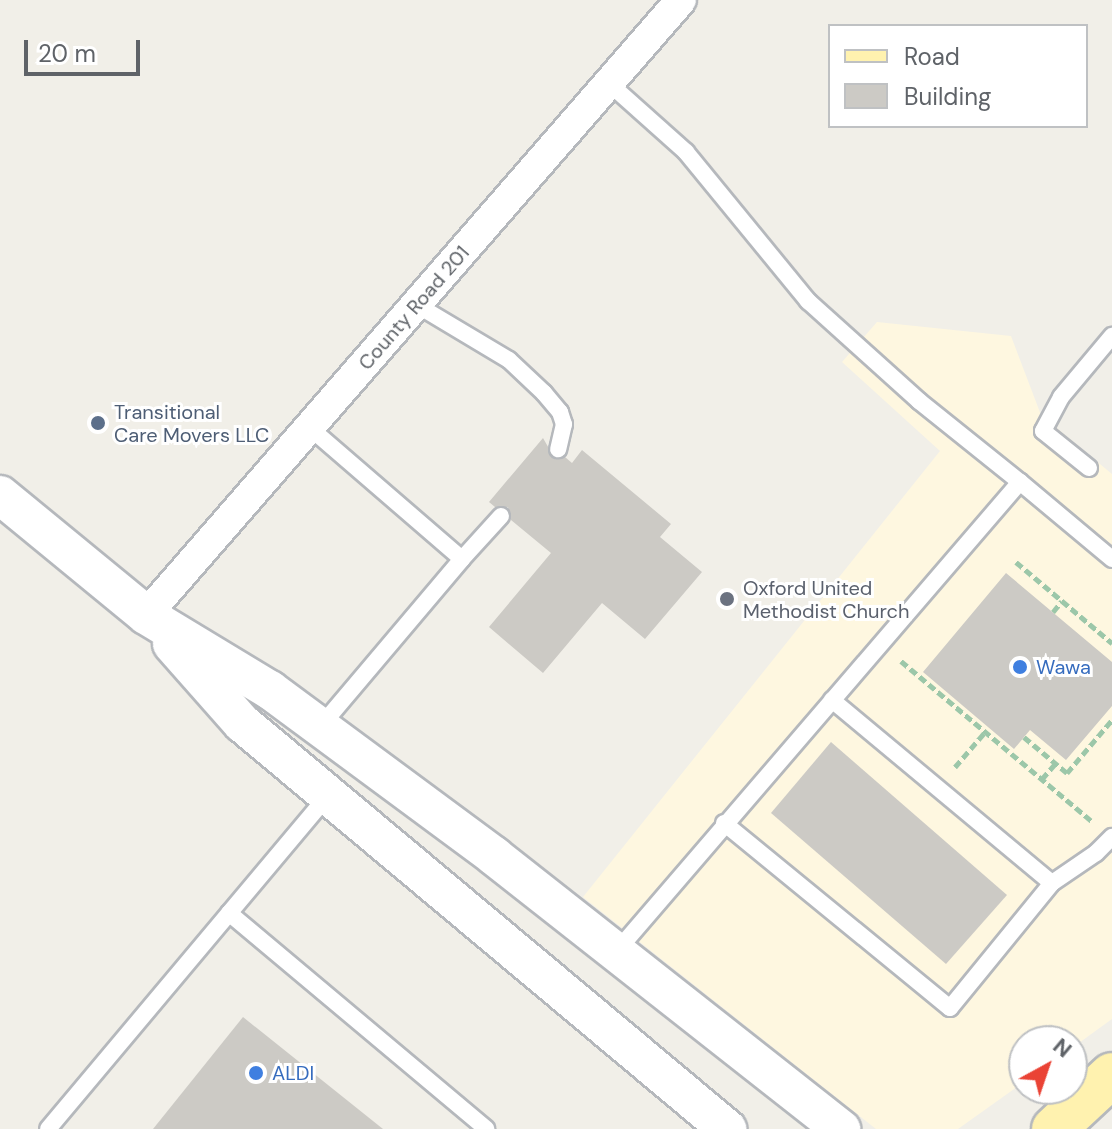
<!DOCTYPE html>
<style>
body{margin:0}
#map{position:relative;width:1112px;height:1129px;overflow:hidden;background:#f1efe8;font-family:"DM Sans",sans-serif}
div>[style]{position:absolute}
.commercial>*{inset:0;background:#fef7e0}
.building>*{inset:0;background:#cccac5}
.path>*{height:5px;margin-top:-2.5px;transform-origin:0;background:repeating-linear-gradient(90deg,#9cc7a9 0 8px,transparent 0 12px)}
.roads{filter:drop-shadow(2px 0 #b5b8bc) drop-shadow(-2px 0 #b5b8bc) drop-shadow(0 2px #b5b8bc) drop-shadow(0 -2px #b5b8bc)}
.service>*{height:16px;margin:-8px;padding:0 8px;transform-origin:8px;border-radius:8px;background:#fff}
.minor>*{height:30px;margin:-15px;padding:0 15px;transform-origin:15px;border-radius:15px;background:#fff}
.tertiary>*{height:38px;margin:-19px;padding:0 19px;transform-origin:19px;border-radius:19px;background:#fff}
.primary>*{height:44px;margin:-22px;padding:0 22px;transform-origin:22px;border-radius:22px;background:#fff2af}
.dots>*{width:22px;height:22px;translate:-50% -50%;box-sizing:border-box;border:4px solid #fff;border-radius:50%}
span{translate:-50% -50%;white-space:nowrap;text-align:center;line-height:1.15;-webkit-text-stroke:6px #fff;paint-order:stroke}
.street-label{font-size:20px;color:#5f6368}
.service-label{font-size:20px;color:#4e5e75}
.left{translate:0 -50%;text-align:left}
.worship-label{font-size:20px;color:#5b616d}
.shop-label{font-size:20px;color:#366cbe}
.legend{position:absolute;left:828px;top:24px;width:260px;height:104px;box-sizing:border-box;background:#fff;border:2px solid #bfc1c3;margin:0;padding:10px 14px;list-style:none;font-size:24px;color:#5f6368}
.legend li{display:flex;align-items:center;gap:16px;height:40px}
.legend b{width:40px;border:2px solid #bfc1c3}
.north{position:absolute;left:1008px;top:1025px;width:80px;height:80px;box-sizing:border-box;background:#fff;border:2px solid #bfc1c3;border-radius:50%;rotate:40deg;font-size:22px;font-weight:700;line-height:32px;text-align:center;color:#5f6368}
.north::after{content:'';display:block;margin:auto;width:28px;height:36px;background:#ea4335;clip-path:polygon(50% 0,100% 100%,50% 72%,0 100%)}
.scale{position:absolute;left:24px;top:40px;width:116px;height:36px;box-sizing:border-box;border:4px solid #5f6368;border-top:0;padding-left:10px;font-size:24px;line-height:28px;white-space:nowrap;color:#5f6368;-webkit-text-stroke:6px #fff;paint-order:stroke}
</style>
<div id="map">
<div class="commercial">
<i style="clip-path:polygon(877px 322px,1011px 336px,1041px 415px,1112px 474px,1112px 1019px,1072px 1048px,1072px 1041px,1024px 1041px,1024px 1082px,958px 1129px,876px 1129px,583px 897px,940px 451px,842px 362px)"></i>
</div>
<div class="building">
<i style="clip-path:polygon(543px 438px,555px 459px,565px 457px,572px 463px,582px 450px,671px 524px,660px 537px,702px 572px,645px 639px,602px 603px,543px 673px,489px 627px,551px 553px,511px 520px,508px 507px,495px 507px,489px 502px)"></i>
<i style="clip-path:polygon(1006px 573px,1112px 662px,1112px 706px,1066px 760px,1030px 730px,1014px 749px,923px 672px)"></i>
<i style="clip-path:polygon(831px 742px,1007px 895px,946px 964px,771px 813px)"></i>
<i style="clip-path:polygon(243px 1017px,383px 1129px,153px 1129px)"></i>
</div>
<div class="path">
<i style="left:1016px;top:562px;width:126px;rotate:40.2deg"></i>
<i style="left:1053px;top:612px;width:14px;rotate:-51deg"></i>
<i style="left:901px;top:661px;width:249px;rotate:40deg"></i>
<i style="left:1024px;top:737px;width:56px;rotate:39.9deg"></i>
<i style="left:1067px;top:773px;width:70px;rotate:-49.7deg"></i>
<i style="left:955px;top:767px;width:46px;rotate:-49.4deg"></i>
<i style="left:1042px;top:779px;width:20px;rotate:-49deg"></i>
</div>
<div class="roads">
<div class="service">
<i style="left:610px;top:84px;width:102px;rotate:41.8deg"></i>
<i style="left:686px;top:152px;width:193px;rotate:50.7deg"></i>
<i style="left:808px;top:301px;width:149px;rotate:42deg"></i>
<i style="left:919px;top:401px;width:129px;rotate:38.7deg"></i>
<i style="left:417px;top:305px;width:107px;rotate:30.9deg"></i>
<i style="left:509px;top:360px;width:48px;rotate:43.3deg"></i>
<i style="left:544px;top:393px;width:25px;rotate:50deg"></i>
<i style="left:560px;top:412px;width:13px;rotate:72deg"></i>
<i style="left:564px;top:424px;width:26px;rotate:103deg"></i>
<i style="left:309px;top:427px;width:202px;rotate:40.8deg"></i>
<i style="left:462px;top:559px;width:220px;rotate:130.2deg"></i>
<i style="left:1089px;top:468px;width:59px;rotate:-141.2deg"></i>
<i style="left:1043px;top:431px;width:38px;rotate:-62deg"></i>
<i style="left:1061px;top:397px;width:80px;rotate:-50.1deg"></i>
<i style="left:462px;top:559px;width:58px;rotate:-47.8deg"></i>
<i style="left:832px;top:700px;width:286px;rotate:39.8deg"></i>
<i style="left:724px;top:823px;width:292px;rotate:39.3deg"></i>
<i style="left:950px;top:1008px;width:161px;rotate:-50.8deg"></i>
<i style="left:1052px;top:883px;width:53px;rotate:-34.3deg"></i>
<i style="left:1096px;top:853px;width:23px;rotate:-45deg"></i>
<i style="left:229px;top:913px;width:336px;rotate:40deg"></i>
<i style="left:616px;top:952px;width:620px;rotate:-49.32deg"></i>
<i style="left:1020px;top:482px;width:120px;rotate:39.9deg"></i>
<i style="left:48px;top:1129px;width:437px;rotate:-50deg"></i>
</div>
<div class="minor">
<i style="left:146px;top:615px;width:815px;rotate:-48.98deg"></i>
</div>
<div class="tertiary">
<i style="left:0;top:495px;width:189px;rotate:39.4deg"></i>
<i style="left:146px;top:615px;width:145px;rotate:31.2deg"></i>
<i style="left:270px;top:690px;width:279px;rotate:36.5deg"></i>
<i style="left:494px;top:856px;width:442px;rotate:38.2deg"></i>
<i style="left:172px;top:644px;width:106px;rotate:48.5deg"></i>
<i style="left:242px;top:723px;width:633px;rotate:39.93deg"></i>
</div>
<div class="primary">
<i style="left:1054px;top:1129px;width:79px;rotate:-43deg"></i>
</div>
</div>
<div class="dots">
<i style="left:98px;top:423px;background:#5c6f8a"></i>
<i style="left:727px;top:599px;background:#6b7280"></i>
<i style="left:1020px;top:667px;background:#3f7fe0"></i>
<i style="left:256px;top:1073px;background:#3f7fe0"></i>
</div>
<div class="street-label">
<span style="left:414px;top:308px;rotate:-49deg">County Road 201</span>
</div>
<div class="service-label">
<span class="left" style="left:114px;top:424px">Transitional<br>Care Movers LLC</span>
</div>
<div class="worship-label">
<span class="left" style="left:743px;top:600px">Oxford United<br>Methodist Church</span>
</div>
<div class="shop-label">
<span class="left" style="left:1036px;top:667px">Wawa</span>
<span class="left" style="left:272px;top:1073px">ALDI</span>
</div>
<ul class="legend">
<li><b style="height:10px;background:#fff2af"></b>Road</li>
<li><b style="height:22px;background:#cccac5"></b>Building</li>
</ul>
<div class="north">N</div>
<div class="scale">20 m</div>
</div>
